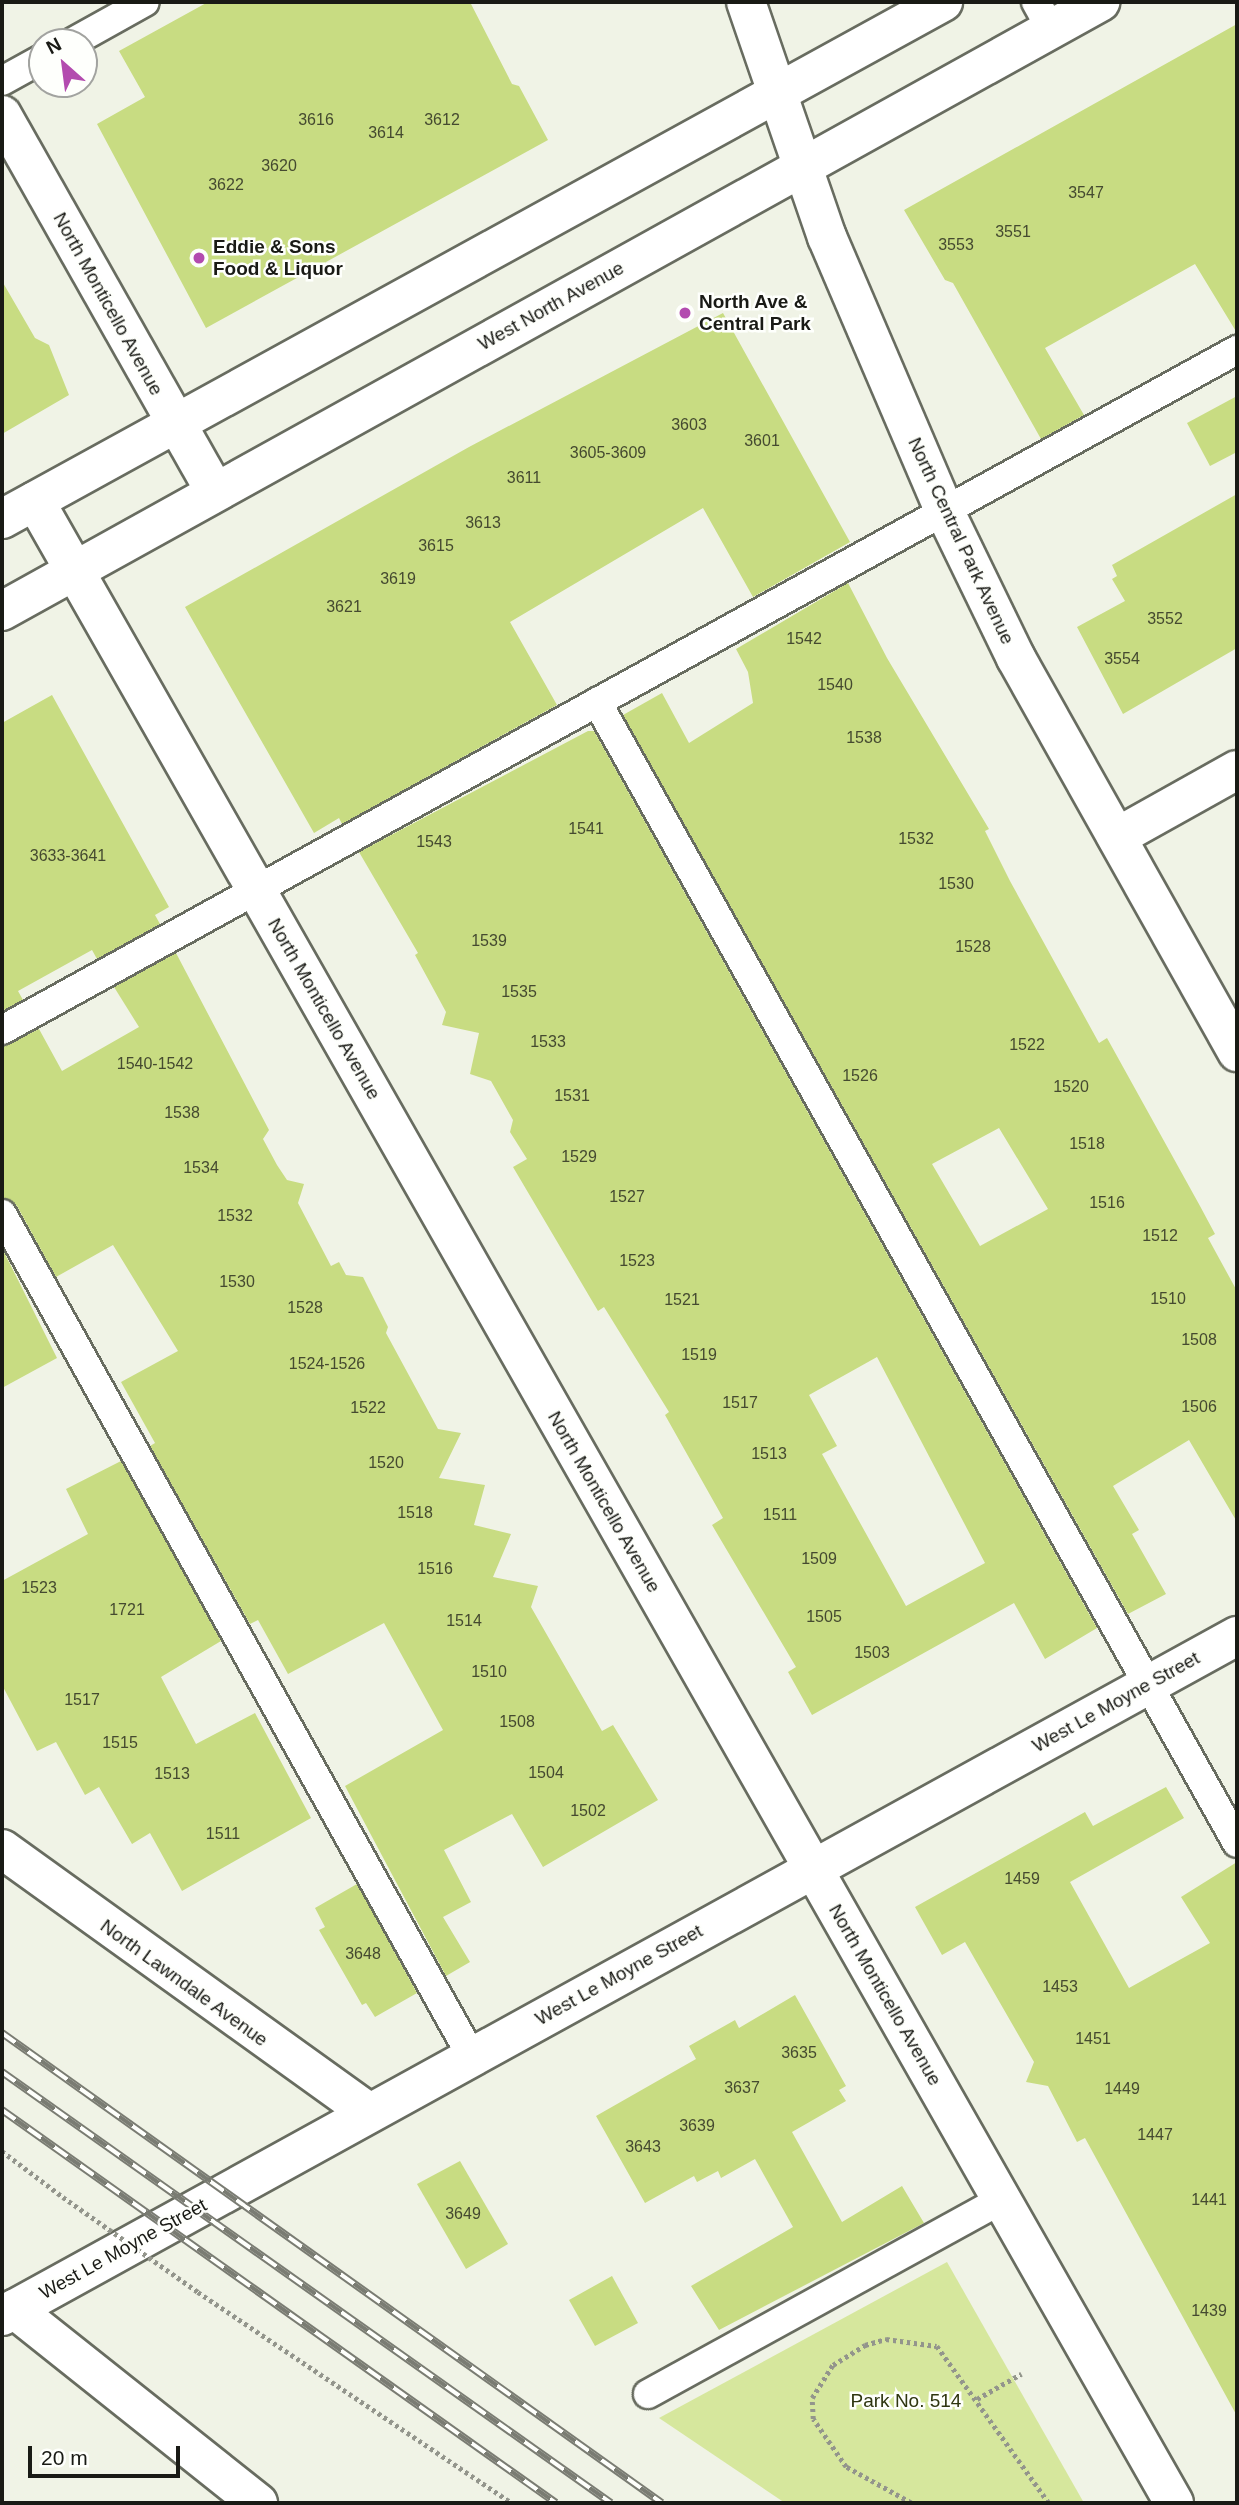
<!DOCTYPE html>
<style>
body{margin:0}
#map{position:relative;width:1239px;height:2505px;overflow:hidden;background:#f0f3e6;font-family:Arial,sans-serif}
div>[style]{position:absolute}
.green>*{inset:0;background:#d6e79d}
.building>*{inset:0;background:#c8dc82}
.path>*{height:4.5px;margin-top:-2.25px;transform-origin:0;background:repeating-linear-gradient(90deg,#93958c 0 3.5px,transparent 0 7px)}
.roads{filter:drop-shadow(2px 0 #686c60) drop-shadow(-2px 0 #686c60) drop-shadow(0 2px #686c60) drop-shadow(0 -2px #686c60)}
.lane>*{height:28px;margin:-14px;padding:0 14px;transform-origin:14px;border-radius:14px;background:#fff}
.street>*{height:38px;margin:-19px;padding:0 19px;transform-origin:19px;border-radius:19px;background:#fff}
.secondary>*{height:38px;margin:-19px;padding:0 19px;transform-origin:19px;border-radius:19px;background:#fff}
.primary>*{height:38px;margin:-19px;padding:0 19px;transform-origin:19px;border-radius:19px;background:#fff}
.rail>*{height:8px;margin-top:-4px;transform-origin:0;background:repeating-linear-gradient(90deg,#fefffc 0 16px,#7a7c73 0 32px);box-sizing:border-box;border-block:2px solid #7a7c73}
.path-bridge>*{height:4.5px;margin-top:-2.25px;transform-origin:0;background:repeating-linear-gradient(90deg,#93958c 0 3.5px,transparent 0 7px)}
.dots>*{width:19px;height:19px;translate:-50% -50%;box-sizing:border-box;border:4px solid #fefffc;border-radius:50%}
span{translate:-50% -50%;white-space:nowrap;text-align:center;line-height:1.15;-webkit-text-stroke:5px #fefffc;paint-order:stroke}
.number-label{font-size:16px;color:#454a30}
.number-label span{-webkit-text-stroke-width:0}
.poi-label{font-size:19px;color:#191a15;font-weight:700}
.left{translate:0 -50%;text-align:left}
.street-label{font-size:19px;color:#191a15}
.park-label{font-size:19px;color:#2f3610}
.frame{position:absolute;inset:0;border:4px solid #191a15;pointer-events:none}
.north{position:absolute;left:28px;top:28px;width:70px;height:70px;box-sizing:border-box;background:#fefffc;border:2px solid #a2a3a0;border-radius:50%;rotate:332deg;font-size:19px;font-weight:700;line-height:28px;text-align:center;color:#191a15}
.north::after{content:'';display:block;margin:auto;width:24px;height:32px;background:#b34baf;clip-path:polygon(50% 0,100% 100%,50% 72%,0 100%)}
.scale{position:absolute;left:28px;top:2446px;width:152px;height:32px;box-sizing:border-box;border:4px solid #191a15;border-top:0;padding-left:9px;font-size:21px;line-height:24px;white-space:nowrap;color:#191a15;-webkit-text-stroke:5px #fefffc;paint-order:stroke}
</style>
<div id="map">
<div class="green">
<i style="clip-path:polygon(947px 2262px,1084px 2503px,785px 2503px,659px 2418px)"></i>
</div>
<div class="building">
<i style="clip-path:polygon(208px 2px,470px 2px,512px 84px,519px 86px,548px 140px,206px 328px,97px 124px,145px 97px,119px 51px)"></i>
<i style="clip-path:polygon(1237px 24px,1237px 333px,1195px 264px,1045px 348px,1084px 415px,1041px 439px,953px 283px,945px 280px,904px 210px)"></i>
<i style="clip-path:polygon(2px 281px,35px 338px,49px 345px,69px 395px,2px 434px)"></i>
<i style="clip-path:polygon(723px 313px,850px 542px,753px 597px,703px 508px,510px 622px,557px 705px,342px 824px,339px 818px,314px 833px,185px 607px,469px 447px)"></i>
<i style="clip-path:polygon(1237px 396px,1237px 452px,1210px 466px,1187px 423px)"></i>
<i style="clip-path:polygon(1237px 494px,1237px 648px,1123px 714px,1077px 627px,1125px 601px,1112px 579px,1117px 576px,1112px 565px)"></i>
<i style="clip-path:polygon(evenodd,848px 583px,887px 658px,989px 829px,985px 831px,1010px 881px,1099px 1043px,1107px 1038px,1200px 1206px,1215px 1234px,1208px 1238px,1237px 1291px,1237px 1522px,1189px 1440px,1113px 1486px,1139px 1530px,1132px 1534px,1166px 1594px,1128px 1614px,623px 715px,662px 693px,689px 743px,753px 703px,748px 672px,736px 649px,848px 583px,999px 1128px,1048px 1209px,980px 1246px,932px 1164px,999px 1128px)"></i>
<i style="clip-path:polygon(52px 695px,169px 907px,155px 915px,160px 924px,97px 959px,92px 950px,18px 991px,23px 1000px,2px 1011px,2px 723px)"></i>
<i style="clip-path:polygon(evenodd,588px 731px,594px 731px,1097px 1628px,1045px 1659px,1014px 1603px,812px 1715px,788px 1672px,796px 1667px,712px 1525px,723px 1518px,665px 1415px,669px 1412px,604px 1307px,598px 1311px,513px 1167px,527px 1159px,510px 1132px,513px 1120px,491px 1081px,470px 1074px,479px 1033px,442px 1025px,446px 1012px,415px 955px,418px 953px,359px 852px,588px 731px,877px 1357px,985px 1563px,906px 1606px,822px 1454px,837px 1446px,809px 1395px,877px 1357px)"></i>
<i style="clip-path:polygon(176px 953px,269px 1130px,263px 1139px,277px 1165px,287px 1180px,304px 1184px,298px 1203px,331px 1266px,339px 1262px,346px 1275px,363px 1277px,388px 1327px,386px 1333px,438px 1429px,461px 1433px,439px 1478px,485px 1485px,474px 1525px,511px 1534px,493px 1577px,538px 1586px,531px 1607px,602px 1731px,613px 1725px,658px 1800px,543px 1867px,512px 1814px,444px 1850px,471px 1902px,443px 1917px,470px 1962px,446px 1976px,345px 1786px,443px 1730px,384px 1623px,288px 1674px,258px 1620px,250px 1624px,150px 1446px,155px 1443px,121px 1382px,178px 1351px,113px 1245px,56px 1277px,17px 1206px,2px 1197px,2px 1047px,39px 1029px,62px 1071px,139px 1027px,114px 987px)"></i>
<i style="clip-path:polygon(2px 1248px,57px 1358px,2px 1388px)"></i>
<i style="clip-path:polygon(121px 1461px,221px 1641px,161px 1677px,196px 1744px,255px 1713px,311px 1818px,182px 1891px,150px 1833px,132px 1844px,99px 1787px,85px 1795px,56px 1742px,37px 1751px,2px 1685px,2px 1581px,88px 1534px,66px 1489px)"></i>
<i style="clip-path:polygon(1166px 1787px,1184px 1818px,1070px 1882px,1129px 1988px,1210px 1943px,1181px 1897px,1237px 1862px,1237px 2416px,1085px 2138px,1077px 2142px,1048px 2086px,1026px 2082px,1034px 2062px,965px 1942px,942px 1955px,915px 1907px,1085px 1812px,1093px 1826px)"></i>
<i style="clip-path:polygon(357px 1884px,417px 1993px,375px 2017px,366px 2003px,362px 2005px,319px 1930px,325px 1927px,315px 1908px)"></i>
<i style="clip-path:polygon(795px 1995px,846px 2086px,839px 2090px,846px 2101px,792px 2132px,842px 2222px,902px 2186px,924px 2223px,719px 2330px,691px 2286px,793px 2227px,755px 2159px,721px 2178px,718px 2171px,697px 2182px,694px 2176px,645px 2203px,596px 2116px,696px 2059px,689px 2046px,735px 2020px,739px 2028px)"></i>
<i style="clip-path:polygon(460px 2161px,508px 2244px,466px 2269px,417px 2184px)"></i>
<i style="clip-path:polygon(612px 2276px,638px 2323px,595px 2346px,569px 2300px)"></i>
</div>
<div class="path">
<i style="left:2px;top:2151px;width:76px;rotate:37deg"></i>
<i style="left:198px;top:2292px;width:378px;rotate:33.9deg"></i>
<i style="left:977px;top:2399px;width:51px;rotate:-29.6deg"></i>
<i style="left:911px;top:2503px;width:74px;rotate:-151deg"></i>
<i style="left:846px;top:2467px;width:58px;rotate:-124.5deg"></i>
<i style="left:813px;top:2419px;width:21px;rotate:-93deg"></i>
<i style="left:812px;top:2398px;width:39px;rotate:-58deg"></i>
<i style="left:833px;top:2365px;width:38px;rotate:-32deg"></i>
<i style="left:865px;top:2345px;width:22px;rotate:-16deg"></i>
<i style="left:886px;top:2339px;width:51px;rotate:7.8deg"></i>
<i style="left:937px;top:2346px;width:193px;rotate:54.5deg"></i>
</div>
<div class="roads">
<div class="lane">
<i style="left:1036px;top:2px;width:31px;rotate:61deg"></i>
<i style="left:73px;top:42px;width:82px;rotate:-29.1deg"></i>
<i style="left:2px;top:81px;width:46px;rotate:-28.8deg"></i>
<i style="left:597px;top:702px;width:1308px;rotate:60.71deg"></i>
<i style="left:2px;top:1030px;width:1410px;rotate:-28.84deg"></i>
<i style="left:2px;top:1214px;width:965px;rotate:60.86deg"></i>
<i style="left:648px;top:2394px;width:403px;rotate:-28.8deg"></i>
</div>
<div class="street">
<i style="left:2px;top:115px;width:433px;rotate:60.5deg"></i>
<i style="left:35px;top:501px;width:2303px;rotate:60.36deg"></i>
<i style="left:1117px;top:837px;width:137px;rotate:-29.2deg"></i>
<i style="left:2px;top:1849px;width:452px;rotate:35.7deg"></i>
<i style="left:14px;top:2309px;width:312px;rotate:38.5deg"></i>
<i style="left:2px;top:2316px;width:1410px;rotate:-28.84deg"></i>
</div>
<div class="secondary">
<i style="left:746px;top:2px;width:249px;rotate:71deg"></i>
<i style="left:827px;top:237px;width:299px;rotate:66.8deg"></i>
<i style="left:945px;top:512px;width:162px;rotate:64.1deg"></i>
<i style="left:1016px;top:658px;width:452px;rotate:60.7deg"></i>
</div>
<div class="primary">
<i style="left:2px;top:519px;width:1074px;rotate:-28.79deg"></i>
<i style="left:2px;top:611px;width:1256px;rotate:-29.01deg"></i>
</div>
</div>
<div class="rail">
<i style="left:2px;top:2033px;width:810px;rotate:35.46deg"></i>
<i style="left:2px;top:2072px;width:746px;rotate:35.29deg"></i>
<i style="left:2px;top:2110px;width:679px;rotate:35.35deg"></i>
</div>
<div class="path-bridge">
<i style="left:63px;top:2197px;width:165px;rotate:35.1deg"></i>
</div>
<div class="dots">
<i style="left:199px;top:258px;background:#b34baf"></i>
<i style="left:685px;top:313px;background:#b34baf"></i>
</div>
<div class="number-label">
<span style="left:316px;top:120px">3616</span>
<span style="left:442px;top:120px">3612</span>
<span style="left:386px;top:133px">3614</span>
<span style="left:279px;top:166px">3620</span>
<span style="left:226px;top:185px">3622</span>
<span style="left:1086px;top:193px">3547</span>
<span style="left:1013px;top:232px">3551</span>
<span style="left:956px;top:245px">3553</span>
<span style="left:689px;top:425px">3603</span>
<span style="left:762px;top:441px">3601</span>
<span style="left:608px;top:453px">3605-3609</span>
<span style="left:524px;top:478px">3611</span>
<span style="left:483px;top:523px">3613</span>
<span style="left:436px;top:546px">3615</span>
<span style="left:398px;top:579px">3619</span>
<span style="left:344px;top:607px">3621</span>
<span style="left:1165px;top:619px">3552</span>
<span style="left:804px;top:639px">1542</span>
<span style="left:1122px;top:659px">3554</span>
<span style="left:835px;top:685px">1540</span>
<span style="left:864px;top:738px">1538</span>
<span style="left:586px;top:829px">1541</span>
<span style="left:916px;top:839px">1532</span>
<span style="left:434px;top:842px">1543</span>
<span style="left:68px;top:856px">3633-3641</span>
<span style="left:956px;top:884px">1530</span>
<span style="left:489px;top:941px">1539</span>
<span style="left:973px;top:947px">1528</span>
<span style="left:519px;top:992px">1535</span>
<span style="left:548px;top:1042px">1533</span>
<span style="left:1027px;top:1045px">1522</span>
<span style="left:155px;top:1064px">1540-1542</span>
<span style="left:860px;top:1076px">1526</span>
<span style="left:1071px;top:1087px">1520</span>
<span style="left:572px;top:1096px">1531</span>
<span style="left:182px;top:1113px">1538</span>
<span style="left:1087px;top:1144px">1518</span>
<span style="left:579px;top:1157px">1529</span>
<span style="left:201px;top:1168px">1534</span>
<span style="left:627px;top:1197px">1527</span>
<span style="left:1107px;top:1203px">1516</span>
<span style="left:235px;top:1216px">1532</span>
<span style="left:1160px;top:1236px">1512</span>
<span style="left:637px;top:1261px">1523</span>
<span style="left:237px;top:1282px">1530</span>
<span style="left:1168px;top:1299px">1510</span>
<span style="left:682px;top:1300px">1521</span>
<span style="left:305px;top:1308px">1528</span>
<span style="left:1199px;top:1340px">1508</span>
<span style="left:699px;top:1355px">1519</span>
<span style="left:327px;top:1364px">1524-1526</span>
<span style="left:740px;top:1403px">1517</span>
<span style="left:1199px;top:1407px">1506</span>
<span style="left:368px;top:1408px">1522</span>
<span style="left:769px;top:1454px">1513</span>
<span style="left:386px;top:1463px">1520</span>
<span style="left:415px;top:1513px">1518</span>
<span style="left:780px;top:1515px">1511</span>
<span style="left:819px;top:1559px">1509</span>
<span style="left:435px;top:1569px">1516</span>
<span style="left:39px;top:1588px">1523</span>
<span style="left:127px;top:1610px">1721</span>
<span style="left:824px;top:1617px">1505</span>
<span style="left:464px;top:1621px">1514</span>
<span style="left:872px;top:1653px">1503</span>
<span style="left:489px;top:1672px">1510</span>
<span style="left:82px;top:1700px">1517</span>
<span style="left:517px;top:1722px">1508</span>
<span style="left:120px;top:1743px">1515</span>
<span style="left:546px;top:1773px">1504</span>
<span style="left:172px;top:1774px">1513</span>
<span style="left:588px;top:1811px">1502</span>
<span style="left:223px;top:1834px">1511</span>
<span style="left:1022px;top:1879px">1459</span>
<span style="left:363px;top:1954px">3648</span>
<span style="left:1060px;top:1987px">1453</span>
<span style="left:1093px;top:2039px">1451</span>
<span style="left:799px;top:2053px">3635</span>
<span style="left:742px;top:2088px">3637</span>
<span style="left:1122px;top:2089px">1449</span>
<span style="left:697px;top:2126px">3639</span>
<span style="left:1155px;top:2135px">1447</span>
<span style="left:643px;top:2147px">3643</span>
<span style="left:1209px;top:2200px">1441</span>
<span style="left:463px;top:2214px">3649</span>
<span style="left:1209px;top:2311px">1439</span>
</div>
<div class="poi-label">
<span class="left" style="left:213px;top:258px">Eddie &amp; Sons<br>Food &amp; Liquor</span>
<span class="left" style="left:699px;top:313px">North Ave &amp;<br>Central Park</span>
</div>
<div class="street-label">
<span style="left:108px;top:304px;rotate:61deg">North Monticello Avenue</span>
<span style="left:551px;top:306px;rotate:-29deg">West North Avenue</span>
<span style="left:961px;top:541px;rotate:65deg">North Central Park Avenue</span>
<span style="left:324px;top:1009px;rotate:60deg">North Monticello Avenue</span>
<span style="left:604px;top:1502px;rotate:60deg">North Monticello Avenue</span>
<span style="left:1116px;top:1702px;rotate:-29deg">West Le Moyne Street</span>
<span style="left:619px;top:1975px;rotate:-29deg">West Le Moyne Street</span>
<span style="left:184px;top:1983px;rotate:36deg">North Lawndale Avenue</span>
<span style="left:885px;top:1995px;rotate:60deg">North Monticello Avenue</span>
<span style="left:123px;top:2249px;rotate:-29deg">West Le Moyne Street</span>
</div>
<div class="park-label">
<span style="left:906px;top:2401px">Park No. 514</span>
</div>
<div class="frame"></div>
<div class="north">N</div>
<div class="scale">20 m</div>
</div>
